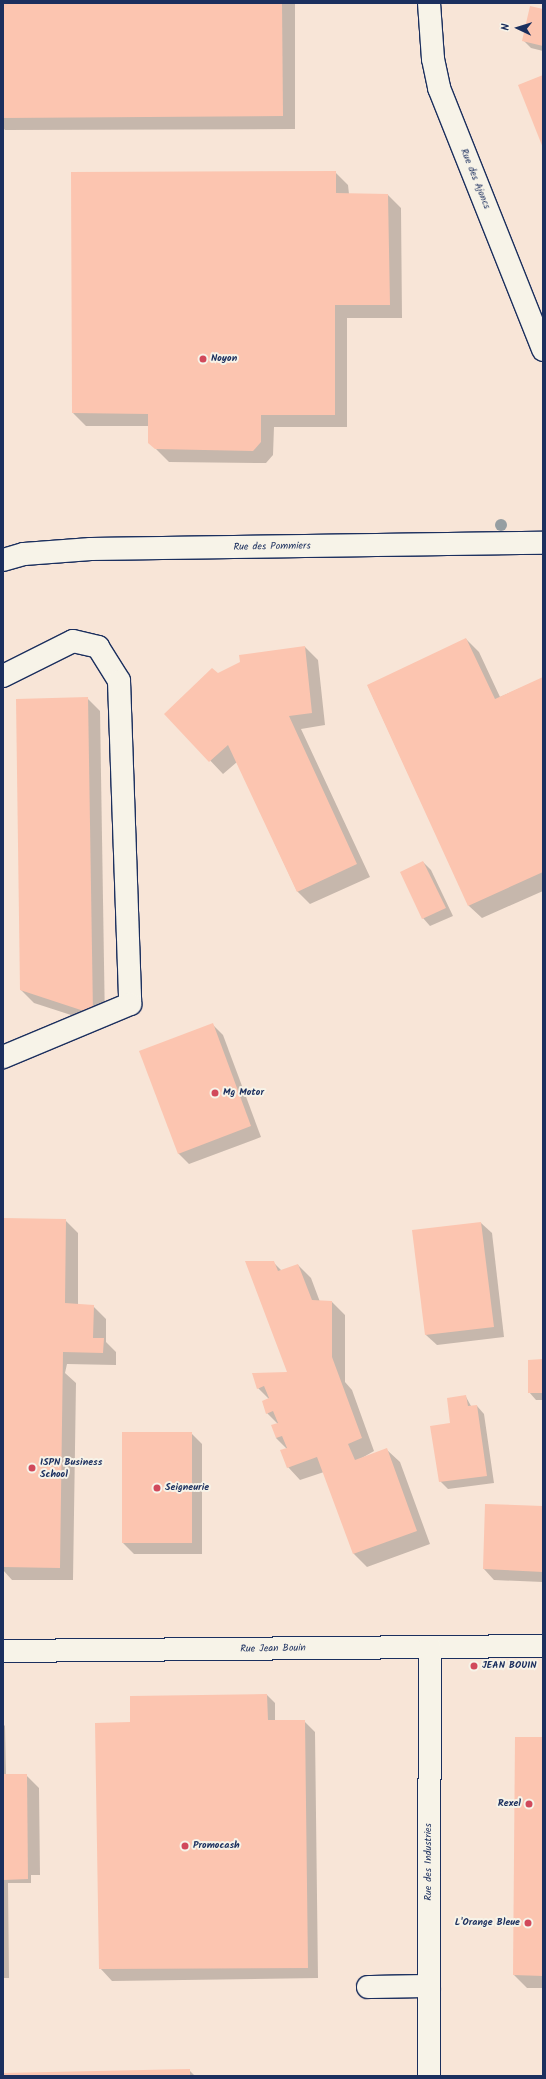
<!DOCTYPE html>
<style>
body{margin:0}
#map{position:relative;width:546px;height:2079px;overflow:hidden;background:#f7f3e8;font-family:Kalam,sans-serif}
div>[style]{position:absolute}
.built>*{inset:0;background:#f8e5d7}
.shadow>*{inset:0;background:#0003}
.building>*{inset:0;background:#fcc5b0}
.roads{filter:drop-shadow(1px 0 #1b2f5e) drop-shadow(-1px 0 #1b2f5e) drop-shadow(0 1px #1b2f5e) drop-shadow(0 -1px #1b2f5e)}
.minor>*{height:22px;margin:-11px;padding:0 11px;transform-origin:11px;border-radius:11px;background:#f7f3e8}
.trees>*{width:12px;height:12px;margin:-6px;border-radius:50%;background:#969ea2}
.dots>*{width:11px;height:11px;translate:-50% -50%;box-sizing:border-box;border:2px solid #f7f3e8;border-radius:50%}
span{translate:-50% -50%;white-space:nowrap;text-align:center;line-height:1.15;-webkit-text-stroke:4px #f7f3e8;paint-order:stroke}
.street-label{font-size:10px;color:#1b2f5e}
.poi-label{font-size:10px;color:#1b2f5e;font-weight:700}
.left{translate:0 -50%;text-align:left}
.right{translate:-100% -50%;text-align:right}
.frame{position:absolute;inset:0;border:4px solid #1b2f5e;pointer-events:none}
.north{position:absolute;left:498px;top:8px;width:40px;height:40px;-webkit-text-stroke:3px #f7f3e8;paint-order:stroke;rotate:274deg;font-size:11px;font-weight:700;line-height:16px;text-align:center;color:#1b2f5e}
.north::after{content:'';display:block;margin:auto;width:14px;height:18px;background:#1b2f5e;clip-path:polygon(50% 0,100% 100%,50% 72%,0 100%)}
</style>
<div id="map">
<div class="built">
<i style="clip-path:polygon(3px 3px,543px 3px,543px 2076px,3px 2076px)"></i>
</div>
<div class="shadow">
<i style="clip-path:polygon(3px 3px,295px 3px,295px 129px,5px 130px,3px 128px)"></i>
<i style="clip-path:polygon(543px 10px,543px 51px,531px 48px,523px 40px)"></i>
<i style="clip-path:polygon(335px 172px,348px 185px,349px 194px,388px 195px,401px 208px,402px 318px,347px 318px,347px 427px,274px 427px,273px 455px,266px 463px,169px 462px,149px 442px,149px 426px,86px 426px,73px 413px)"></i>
<i style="clip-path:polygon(466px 639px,479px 652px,500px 697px,543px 678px,543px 891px,482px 918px,469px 906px,368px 686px)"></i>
<i style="clip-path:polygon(305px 647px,318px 660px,325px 725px,301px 729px,370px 877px,310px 904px,297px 891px,237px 762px,223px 774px,166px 714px,218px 674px)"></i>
<i style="clip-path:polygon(87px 698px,100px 711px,105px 1026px,34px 1003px,21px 990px)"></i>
<i style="clip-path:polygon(423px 862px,431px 870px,453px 916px,430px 926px,423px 918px)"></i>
<i style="clip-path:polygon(212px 1024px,223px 1035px,261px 1137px,189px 1164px,178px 1153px)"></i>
<i style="clip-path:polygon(3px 1219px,65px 1220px,78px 1233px,78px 1305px,93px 1306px,106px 1319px,106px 1342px,116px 1352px,116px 1365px,67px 1364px,65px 1373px,76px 1383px,73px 1580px,12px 1580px,3px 1570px)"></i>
<i style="clip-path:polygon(481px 1223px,492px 1233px,504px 1337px,437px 1345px,426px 1335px,414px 1231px)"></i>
<i style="clip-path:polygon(273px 1262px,282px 1271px,298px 1265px,311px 1278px,320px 1302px,332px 1302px,345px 1315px,345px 1382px,352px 1390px,374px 1451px,360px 1459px,387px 1450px,400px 1462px,430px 1544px,367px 1567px,354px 1554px,324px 1472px,300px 1480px,288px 1467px,287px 1449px,276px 1438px,278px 1424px,267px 1413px,269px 1399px,258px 1388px,288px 1373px)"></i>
<i style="clip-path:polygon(543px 1360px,543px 1400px,536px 1400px,529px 1392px)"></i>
<i style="clip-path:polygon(466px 1397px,471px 1406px,477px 1406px,484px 1414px,494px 1483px,448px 1489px,440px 1481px,451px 1424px)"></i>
<i style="clip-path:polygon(191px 1433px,202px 1444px,202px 1554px,134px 1554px,123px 1543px)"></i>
<i style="clip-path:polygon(486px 1505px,543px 1507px,543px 1582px,494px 1580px,484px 1569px)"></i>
<i style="clip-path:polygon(267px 1695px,275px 1703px,275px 1721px,304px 1721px,315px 1732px,318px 1978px,112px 1981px,100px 1968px)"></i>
<i style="clip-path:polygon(3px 1724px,5px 1726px,6px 1775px,26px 1775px,39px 1788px,40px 1875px,31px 1875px,31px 1883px,8px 1883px,9px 1978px,3px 1978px)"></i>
<i style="clip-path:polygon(543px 1738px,543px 1988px,527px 1988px,514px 1975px)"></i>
<i style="clip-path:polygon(189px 2070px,195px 2076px,3px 2076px,3px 2074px)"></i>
</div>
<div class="building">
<i style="clip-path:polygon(3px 3px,282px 3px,283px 116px,3px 118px)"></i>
<i style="clip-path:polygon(530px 6px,543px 9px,543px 46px,522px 41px)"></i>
<i style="clip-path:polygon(543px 75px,543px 148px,518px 85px)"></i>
<i style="clip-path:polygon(336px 171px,336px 193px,388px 194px,390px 305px,335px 305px,335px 415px,261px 415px,261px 442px,253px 451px,155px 449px,148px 443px,148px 414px,72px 413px,71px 172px)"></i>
<i style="clip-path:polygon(466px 638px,495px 699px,543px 677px,543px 872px,468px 906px,367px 685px)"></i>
<i style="clip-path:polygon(305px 646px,312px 713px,289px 716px,357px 864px,297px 892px,228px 745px,209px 762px,164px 714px,212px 668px,218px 673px,240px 662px,239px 655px)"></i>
<i style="clip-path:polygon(88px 697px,93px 1014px,20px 990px,16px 699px)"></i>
<i style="clip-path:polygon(423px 861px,446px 908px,422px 919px,400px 872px)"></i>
<i style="clip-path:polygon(213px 1023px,251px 1126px,178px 1154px,139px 1051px)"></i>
<i style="clip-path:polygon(3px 1218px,66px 1219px,65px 1303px,94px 1305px,93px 1338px,104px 1338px,103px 1353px,63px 1352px,60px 1568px,3px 1567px)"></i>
<i style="clip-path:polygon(481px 1222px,494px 1327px,425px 1335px,412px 1230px)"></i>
<i style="clip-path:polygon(245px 1261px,274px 1261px,278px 1271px,298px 1264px,312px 1300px,332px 1301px,332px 1357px,362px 1438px,348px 1444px,355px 1460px,387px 1448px,417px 1531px,353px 1554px,317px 1457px,287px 1468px,280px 1450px,287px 1448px,282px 1436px,276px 1438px,271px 1425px,278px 1423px,273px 1411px,266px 1414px,262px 1401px,269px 1398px,264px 1386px,257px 1389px,252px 1373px,287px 1372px)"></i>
<i style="clip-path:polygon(543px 1359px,543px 1393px,528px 1393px,528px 1360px)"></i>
<i style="clip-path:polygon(466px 1395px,468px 1406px,477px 1405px,487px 1476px,439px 1482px,430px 1426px,450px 1423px,447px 1398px)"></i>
<i style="clip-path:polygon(122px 1432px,192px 1432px,192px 1543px,122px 1543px)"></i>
<i style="clip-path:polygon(485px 1504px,543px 1506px,543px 1572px,483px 1569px)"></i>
<i style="clip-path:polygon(267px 1694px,268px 1720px,305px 1720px,308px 1968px,99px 1969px,95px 1723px,130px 1722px,130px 1696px)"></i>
<i style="clip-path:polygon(515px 1737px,543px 1737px,543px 1976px,513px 1975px)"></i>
<i style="clip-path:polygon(3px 1774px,27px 1774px,28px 1879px,3px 1880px)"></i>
<i style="clip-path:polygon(190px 2069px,190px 2076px,3px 2076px,3px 2073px)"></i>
</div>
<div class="roads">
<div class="minor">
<i style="left:429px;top:3px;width:56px;rotate:85.9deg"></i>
<i style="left:433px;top:59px;width:30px;rotate:78deg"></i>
<i style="left:439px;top:88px;width:282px;rotate:68.3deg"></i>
<i style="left:3px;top:560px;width:22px;rotate:-16deg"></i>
<i style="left:24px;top:554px;width:67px;rotate:-4.3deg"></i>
<i style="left:91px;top:549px;width:452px;rotate:-0.8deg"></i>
<i style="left:3px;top:676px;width:78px;rotate:-26.6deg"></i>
<i style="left:73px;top:641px;width:26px;rotate:13deg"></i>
<i style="left:98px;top:647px;width:40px;rotate:58deg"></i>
<i style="left:119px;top:681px;width:323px;rotate:88deg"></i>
<i style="left:130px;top:1004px;width:138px;rotate:157.3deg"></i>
<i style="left:3px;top:1651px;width:540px;rotate:-0.53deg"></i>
<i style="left:368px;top:1987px;width:61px;rotate:-0.9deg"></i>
<i style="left:429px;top:2076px;width:429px;rotate:-89.9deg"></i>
</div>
</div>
<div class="trees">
<i style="left:501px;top:525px"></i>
</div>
<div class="dots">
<i style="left:203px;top:359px;background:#d1495b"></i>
<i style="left:215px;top:1093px;background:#d1495b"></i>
<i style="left:32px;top:1468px;background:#d1495b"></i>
<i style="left:157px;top:1488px;background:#d1495b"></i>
<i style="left:474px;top:1666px;background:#d1495b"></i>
<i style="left:529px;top:1804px;background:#d1495b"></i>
<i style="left:185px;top:1846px;background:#d1495b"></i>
<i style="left:528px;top:1923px;background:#d1495b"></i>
</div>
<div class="street-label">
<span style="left:475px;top:179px;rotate:68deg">Rue des Ajoncs</span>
<span style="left:272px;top:547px;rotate:-1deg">Rue des Pommiers</span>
<span style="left:273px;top:1649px;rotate:-1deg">Rue Jean Bouin</span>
<span style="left:429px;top:1862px;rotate:-90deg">Rue des Industries</span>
</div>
<div class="poi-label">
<span class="left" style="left:211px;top:359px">Noyon</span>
<span class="left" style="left:223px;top:1093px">Mg Motor</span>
<span class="left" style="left:40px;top:1468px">ISPN Business<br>School</span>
<span class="left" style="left:165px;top:1488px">Seigneurie</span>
<span class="left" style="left:482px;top:1666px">JEAN BOUIN</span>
<span class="right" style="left:521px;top:1804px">Rexel</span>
<span class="left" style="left:193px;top:1846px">Promocash</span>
<span class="right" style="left:520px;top:1923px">L'Orange Bleue</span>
</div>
<div class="frame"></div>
<div class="north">N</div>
</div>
